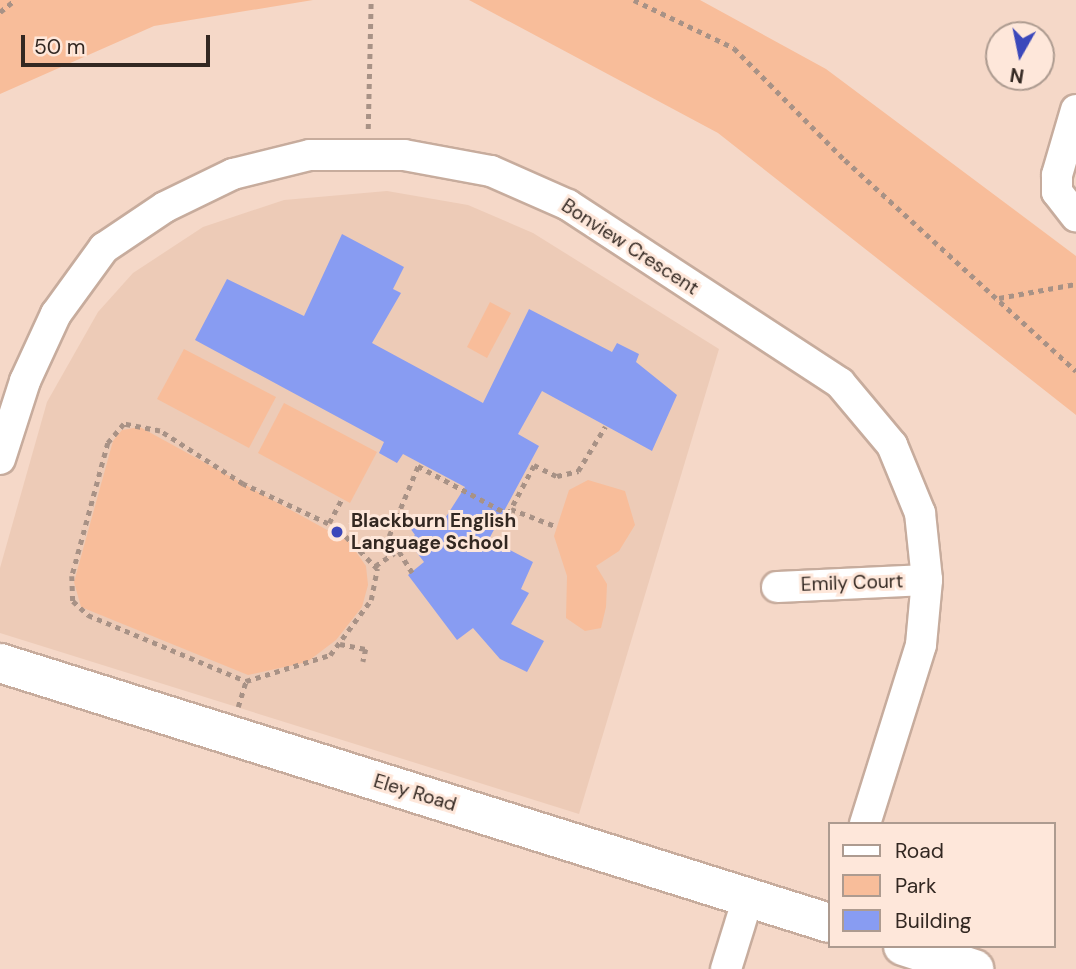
<!DOCTYPE html>
<style>
body{margin:0}
#map{position:relative;width:1076px;height:969px;overflow:hidden;background:#f5d8c8;font-family:"DM Sans",sans-serif}
div>[style]{position:absolute}
.built>*{inset:0;background:#edcbb7}
.green>*{inset:0;background:#f8bd9a}
.building>*{inset:0;background:#889cf2}
.path>*{height:4.5px;margin-top:-2.25px;transform-origin:0;background:repeating-linear-gradient(90deg,#a89286 0 5px,transparent 0 10px)}
.roads{filter:drop-shadow(2px 0 #c7ac9d) drop-shadow(-2px 0 #c7ac9d) drop-shadow(0 2px #c7ac9d) drop-shadow(0 -2px #c7ac9d)}
.street>*{height:30px;margin:-15px;padding:0 15px;transform-origin:15px;border-radius:15px;background:#fff}
.secondary>*{height:38px;margin:-19px;padding:0 19px;transform-origin:19px;border-radius:19px;background:#fff}
.dots>*{width:19px;height:19px;translate:-50% -50%;box-sizing:border-box;border:4px solid #fee7da;border-radius:50%}
span{translate:-50% -50%;white-space:nowrap;text-align:center;line-height:1.15;-webkit-text-stroke:6px #fee7da;paint-order:stroke}
.street-label{font-size:19px;color:#332822}
.poi-label{font-size:19px;color:#332822;font-weight:700}
.left{translate:0 -50%;text-align:left}
.legend{position:absolute;left:828px;top:822px;width:228px;height:126px;box-sizing:border-box;background:#fee7da;border:2px solid #ad9b90;margin:0;padding:9px 12px;list-style:none;font-size:21px;color:#332822}
.legend li{display:flex;align-items:center;gap:14px;height:35px}
.legend b{width:35px;border:2px solid #ad9b90}
.north{position:absolute;left:985px;top:21px;width:70px;height:70px;box-sizing:border-box;background:#fee7da;border:2px solid #ad9b90;border-radius:50%;rotate:189deg;font-size:19px;font-weight:700;line-height:28px;text-align:center;color:#332822}
.north::after{content:'';display:block;margin:auto;width:24px;height:32px;background:#3b48bb;clip-path:polygon(50% 0,100% 100%,50% 72%,0 100%)}
.scale{position:absolute;left:21px;top:35px;width:189px;height:32px;box-sizing:border-box;border:4px solid #332822;border-top:0;padding-left:9px;font-size:21px;line-height:24px;white-space:nowrap;color:#332822;-webkit-text-stroke:5px #fee7da;paint-order:stroke}
</style>
<div id="map">
<div class="built">
<i style="clip-path:polygon(387px 191px,468px 205px,533px 233px,719px 349px,579px 814px,0 633px,0 568px,47px 402px,98px 312px,133px 273px,203px 227px,284px 200px)"></i>
</div>
<div class="green">
<i style="clip-path:polygon(0 0,313px 0,154px 26px,0 94px)"></i>
<i style="clip-path:polygon(469px 0,700px 0,826px 69px,1076px 256px,1076px 415px,718px 133px)"></i>
<i style="clip-path:polygon(490px 302px,511px 313px,487px 358px,467px 347px)"></i>
<i style="clip-path:polygon(184px 349px,276px 397px,249px 448px,157px 399px)"></i>
<i style="clip-path:polygon(284px 403px,377px 452px,350px 503px,258px 453px)"></i>
<i style="clip-path:polygon(140px 427px,349px 542px,366px 566px,368px 585px,362px 607px,336px 640px,307px 662px,248px 675px,81px 607px,74px 582px,113px 441px,122px 430px)"></i>
<i style="clip-path:polygon(588px 480px,625px 491px,635px 525px,619px 551px,596px 566px,607px 584px,606px 607px,601px 628px,585px 631px,566px 618px,567px 576px,554px 536px,569px 490px)"></i>
</div>
<div class="building">
<i style="clip-path:polygon(342px 234px,404px 267px,393px 289px,401px 293px,372px 343px,483px 403px,529px 309px,612px 352px,617px 343px,639px 354px,636px 362px,677px 395px,652px 451px,542px 391px,518px 434px,539px 446px,489px 539px,533px 562px,521px 589px,529px 593px,511px 624px,544px 641px,527px 672px,500px 659px,473px 628px,457px 640px,408px 575px,424px 562px,408px 541px,415px 535px,410px 528px,426px 516px,444px 520px,465px 487px,403px 454px,397px 463px,379px 453px,384px 442px,195px 340px,227px 279px,304px 316px)"></i>
</div>
<div class="path">
<i style="left:634px;top:0;width:111px;rotate:25.6deg"></i>
<i style="left:734px;top:48px;width:158px;rotate:45.3deg"></i>
<i style="left:845px;top:160px;width:313px;rotate:42.4deg"></i>
<i style="left:0;top:12px;width:19px;rotate:-39deg"></i>
<i style="left:368px;top:129px;width:129px;rotate:-88.7deg"></i>
<i style="left:999px;top:298px;width:78px;rotate:-10.3deg"></i>
<i style="left:511px;top:509px;width:47px;rotate:21.1deg"></i>
<i style="left:329px;top:523px;width:27px;rotate:-62deg"></i>
<i style="left:375px;top:566px;width:23px;rotate:-34deg"></i>
<i style="left:412px;top:573px;width:44px;rotate:-121.9deg"></i>
<i style="left:389px;top:536px;width:76px;rotate:-67.5deg"></i>
<i style="left:418px;top:466px;width:102px;rotate:28.1deg"></i>
<i style="left:508px;top:514px;width:55px;rotate:-62deg"></i>
<i style="left:534px;top:465px;width:25px;rotate:26deg"></i>
<i style="left:557px;top:476px;width:22px;rotate:-13deg"></i>
<i style="left:578px;top:471px;width:52px;rotate:-58.5deg"></i>
<i style="left:340px;top:644px;width:26px;rotate:11deg"></i>
<i style="left:366px;top:649px;width:13px;rotate:103deg"></i>
<i style="left:238px;top:707px;width:27px;rotate:-73deg"></i>
<i style="left:246px;top:681px;width:88px;rotate:-17.2deg"></i>
<i style="left:330px;top:655px;width:69px;rotate:-53.3deg"></i>
<i style="left:371px;top:600px;width:32px;rotate:-79deg"></i>
<i style="left:377px;top:569px;width:57px;rotate:-134.3deg"></i>
<i style="left:337px;top:528px;width:104px;rotate:-154.9deg"></i>
<i style="left:243px;top:484px;width:98px;rotate:-147.4deg"></i>
<i style="left:160px;top:431px;width:37px;rotate:-169deg"></i>
<i style="left:124px;top:424px;width:25px;rotate:130deg"></i>
<i style="left:108px;top:443px;width:138px;rotate:105.1deg"></i>
<i style="left:72px;top:576px;width:25px;rotate:88deg"></i>
<i style="left:73px;top:601px;width:21px;rotate:43deg"></i>
<i style="left:88px;top:615px;width:171px;rotate:22.7deg"></i>
</div>
<div class="roads">
<div class="street">
<i style="left:1076px;top:110px;width:68px;rotate:106.3deg"></i>
<i style="left:1057px;top:175px;width:17px;rotate:90deg"></i>
<i style="left:1057px;top:192px;width:31px;rotate:52deg"></i>
<i style="left:0;top:459px;width:82px;rotate:-72.2deg"></i>
<i style="left:25px;top:381px;width:74px;rotate:-65.2deg"></i>
<i style="left:56px;top:314px;width:82px;rotate:-54deg"></i>
<i style="left:104px;top:248px;width:73px;rotate:-33.9deg"></i>
<i style="left:165px;top:207px;width:76px;rotate:-25.9deg"></i>
<i style="left:233px;top:174px;width:79px;rotate:-13.9deg"></i>
<i style="left:310px;top:155px;width:94px"></i>
<i style="left:404px;top:155px;width:88px;rotate:10.4deg"></i>
<i style="left:491px;top:171px;width:84px;rotate:23.8deg"></i>
<i style="left:568px;top:205px;width:325px;rotate:33.2deg"></i>
<i style="left:840px;top:383px;width:81px;rotate:50deg"></i>
<i style="left:892px;top:445px;width:74px;rotate:67.6deg"></i>
<i style="left:920px;top:513px;width:67px;rotate:84deg"></i>
<i style="left:927px;top:580px;width:65px;rotate:95.3deg"></i>
<i style="left:921px;top:645px;width:188px;rotate:107.4deg"></i>
<i style="left:777px;top:587px;width:150px;rotate:-2.7deg"></i>
<i style="left:726px;top:969px;width:74px;rotate:-72.8deg"></i>
</div>
<div class="secondary">
<i style="left:0;top:663px;width:869px;rotate:17.41deg"></i>
<i style="left:903px;top:946px;width:75px;rotate:17.9deg"></i>
</div>
</div>
<div class="dots">
<i style="left:337px;top:532px;background:#3b48bb"></i>
</div>
<div class="street-label">
<span style="left:630px;top:247px;rotate:33deg">Bonview Crescent</span>
<span style="left:852px;top:583px;rotate:-2deg">Emily Court</span>
<span style="left:415px;top:793px;rotate:17deg">Eley Road</span>
</div>
<div class="poi-label">
<span class="left" style="left:351px;top:532px">Blackburn English<br>Language School</span>
</div>
<ul class="legend">
<li><b style="height:9px;background:#fff"></b>Road</li>
<li><b style="height:19px;background:#f8bd9a"></b>Park</li>
<li><b style="height:19px;background:#889cf2"></b>Building</li>
</ul>
<div class="north">N</div>
<div class="scale">50 m</div>
</div>
